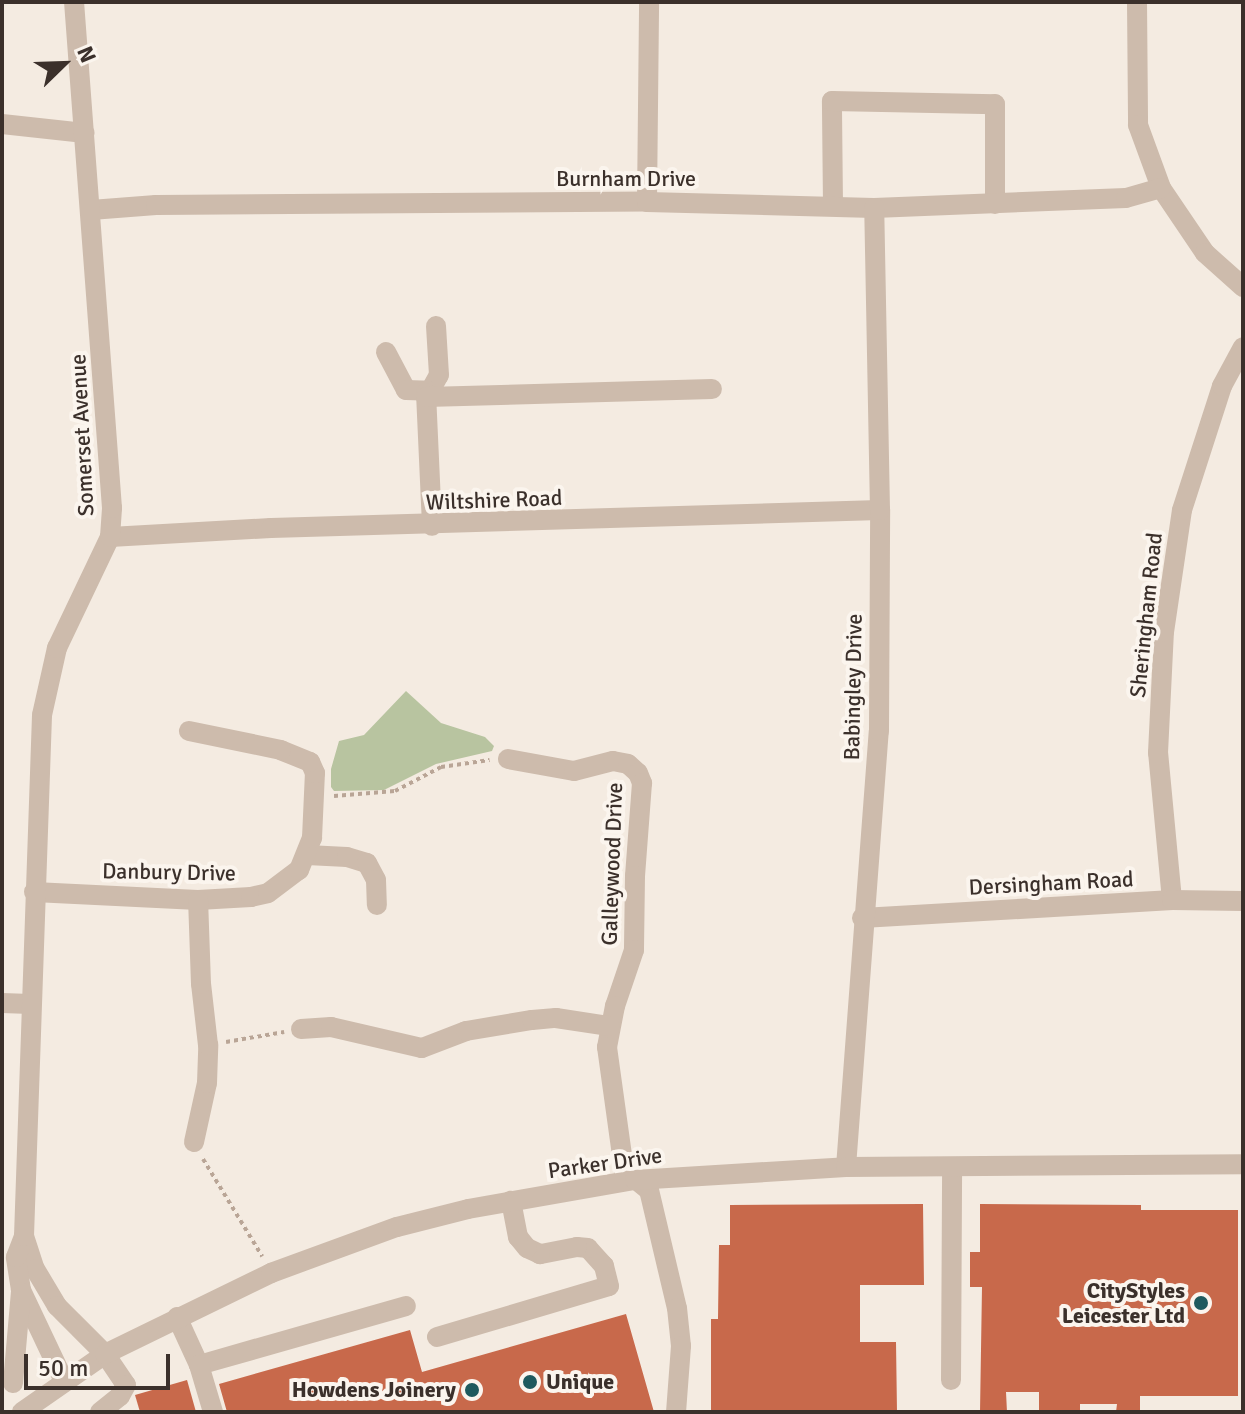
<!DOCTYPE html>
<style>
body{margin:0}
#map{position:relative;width:1245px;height:1414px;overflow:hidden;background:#f4ebe1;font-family:Signika,sans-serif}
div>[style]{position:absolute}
.green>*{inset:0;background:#b8c4a0}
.building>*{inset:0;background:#c8694b}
.path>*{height:4px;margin-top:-2px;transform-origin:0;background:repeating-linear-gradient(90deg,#b9a596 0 4px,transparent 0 8px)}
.minor>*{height:20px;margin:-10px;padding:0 10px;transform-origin:10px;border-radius:10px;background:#cdbbac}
.dots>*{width:22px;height:22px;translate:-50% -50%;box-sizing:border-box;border:4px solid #fbf5ee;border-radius:50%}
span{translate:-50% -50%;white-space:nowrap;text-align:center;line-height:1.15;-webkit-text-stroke:8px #fbf5ee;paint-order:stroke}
.street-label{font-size:22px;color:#3b302b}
.poi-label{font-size:22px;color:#3b302b;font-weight:700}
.right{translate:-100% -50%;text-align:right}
.left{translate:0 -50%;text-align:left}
.frame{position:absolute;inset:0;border:4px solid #3b302b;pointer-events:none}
.north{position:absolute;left:24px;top:24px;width:80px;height:80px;-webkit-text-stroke:6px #fbf5ee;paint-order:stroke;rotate:67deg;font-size:22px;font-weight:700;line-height:32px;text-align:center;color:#3b302b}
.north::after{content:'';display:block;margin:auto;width:28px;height:36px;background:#3b302b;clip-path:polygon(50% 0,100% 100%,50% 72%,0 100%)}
.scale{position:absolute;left:24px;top:1354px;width:146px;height:36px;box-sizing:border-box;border:4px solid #3b302b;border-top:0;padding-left:10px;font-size:24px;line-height:28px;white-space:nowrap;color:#3b302b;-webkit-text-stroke:6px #fbf5ee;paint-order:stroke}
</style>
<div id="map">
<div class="green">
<i style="clip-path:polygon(406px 691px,441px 723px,485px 737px,494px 746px,492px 751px,436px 764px,384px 790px,334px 791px,331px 787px,331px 769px,339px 741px,364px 735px)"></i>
</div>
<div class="building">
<i style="clip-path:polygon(923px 1204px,924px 1285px,860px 1285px,860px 1342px,896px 1342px,897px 1412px,711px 1412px,711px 1319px,718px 1319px,719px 1245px,730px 1245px,730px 1205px)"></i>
<i style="clip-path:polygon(980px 1204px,1141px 1205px,1141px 1210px,1238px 1210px,1238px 1396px,1140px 1396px,1140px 1412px,1116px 1412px,1117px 1404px,1080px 1404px,1080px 1412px,1039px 1412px,1039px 1392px,1006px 1392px,1007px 1412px,980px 1412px,982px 1287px,970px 1287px,970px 1252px,980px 1252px)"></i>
<i style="clip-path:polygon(626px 1314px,654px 1412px,227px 1412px,219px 1384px,410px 1330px,422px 1372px)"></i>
<i style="clip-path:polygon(187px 1380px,196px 1412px,140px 1412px,135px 1395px)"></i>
</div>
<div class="path">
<i style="left:334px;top:796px;width:61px;rotate:-4.7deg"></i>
<i style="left:395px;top:791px;width:52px;rotate:-27.6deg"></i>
<i style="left:441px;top:767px;width:49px;rotate:-8.1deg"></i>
<i style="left:226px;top:1042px;width:59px;rotate:-9.8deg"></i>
<i style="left:203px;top:1159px;width:114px;rotate:58.7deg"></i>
</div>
<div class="minor">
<i style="left:1137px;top:2px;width:123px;rotate:89.5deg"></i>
<i style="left:1138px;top:125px;width:67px;rotate:69.9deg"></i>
<i style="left:1161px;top:188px;width:78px;rotate:55.9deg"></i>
<i style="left:1205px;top:253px;width:51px;rotate:41.8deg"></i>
<i style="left:2px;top:124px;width:83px;rotate:6.2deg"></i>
<i style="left:647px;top:202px;width:200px;rotate:-89.4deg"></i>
<i style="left:833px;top:205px;width:104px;rotate:-90.6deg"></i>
<i style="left:832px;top:101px;width:163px;rotate:1.1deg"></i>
<i style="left:995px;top:104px;width:100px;rotate:90deg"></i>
<i style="left:91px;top:210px;width:65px;rotate:-4.4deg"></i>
<i style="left:156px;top:205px;width:491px;rotate:-0.4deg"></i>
<i style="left:647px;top:202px;width:227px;rotate:1.5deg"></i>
<i style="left:874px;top:208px;width:252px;rotate:-2.3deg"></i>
<i style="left:1126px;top:198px;width:36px;rotate:-16deg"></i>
<i style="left:386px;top:352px;width:43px;rotate:62.2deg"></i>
<i style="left:406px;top:390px;width:24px;rotate:2deg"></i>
<i style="left:430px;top:391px;width:18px;rotate:-61deg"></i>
<i style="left:439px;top:375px;width:49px;rotate:-93.5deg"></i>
<i style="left:426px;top:393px;width:133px;rotate:87.4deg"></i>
<i style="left:426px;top:397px;width:286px;rotate:-1.6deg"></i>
<i style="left:110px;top:537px;width:161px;rotate:-3.2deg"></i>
<i style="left:271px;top:528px;width:609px;rotate:-1.69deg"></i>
<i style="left:508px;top:759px;width:67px;rotate:10.3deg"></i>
<i style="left:574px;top:771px;width:40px;rotate:-14.4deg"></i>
<i style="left:613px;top:761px;width:15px;rotate:11deg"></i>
<i style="left:628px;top:764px;width:13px;rotate:42deg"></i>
<i style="left:638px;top:773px;width:11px;rotate:68deg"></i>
<i style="left:642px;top:783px;width:93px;rotate:94.3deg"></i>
<i style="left:635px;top:876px;width:74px;rotate:90.8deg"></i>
<i style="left:634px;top:950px;width:59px;rotate:108.7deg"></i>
<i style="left:615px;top:1006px;width:42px;rotate:101deg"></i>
<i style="left:607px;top:1047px;width:124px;rotate:82.1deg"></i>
<i style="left:624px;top:1170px;width:32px;rotate:39deg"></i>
<i style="left:649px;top:1190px;width:121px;rotate:76.7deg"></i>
<i style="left:677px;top:1308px;width:38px;rotate:84deg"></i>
<i style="left:681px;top:1346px;width:66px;rotate:94.3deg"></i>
<i style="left:307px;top:855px;width:40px;rotate:2.9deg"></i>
<i style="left:347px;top:857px;width:21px;rotate:17deg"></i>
<i style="left:367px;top:863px;width:19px;rotate:62deg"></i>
<i style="left:376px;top:880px;width:25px;rotate:88deg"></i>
<i style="left:34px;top:892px;width:164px;rotate:2.8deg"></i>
<i style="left:198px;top:900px;width:53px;rotate:-3.2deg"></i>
<i style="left:251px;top:897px;width:17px;rotate:-13deg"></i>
<i style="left:268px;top:893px;width:39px;rotate:-37deg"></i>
<i style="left:299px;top:870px;width:35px;rotate:-68deg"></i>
<i style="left:312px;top:838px;width:65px;rotate:-87.4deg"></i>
<i style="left:315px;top:773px;width:12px;rotate:-114deg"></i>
<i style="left:310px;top:762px;width:31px;rotate:-158deg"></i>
<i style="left:281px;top:750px;width:94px;rotate:-168.3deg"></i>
<i style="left:1172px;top:900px;width:148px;rotate:-95.4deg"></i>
<i style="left:1158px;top:753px;width:121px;rotate:-87.2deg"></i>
<i style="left:1164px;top:632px;width:123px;rotate:-81.6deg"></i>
<i style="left:1182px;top:510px;width:130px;rotate:-72.1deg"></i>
<i style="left:1222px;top:386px;width:44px;rotate:-61.7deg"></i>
<i style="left:862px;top:918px;width:311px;rotate:-3.3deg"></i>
<i style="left:1172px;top:900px;width:71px;rotate:0.8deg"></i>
<i style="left:2px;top:1003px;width:28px;rotate:2deg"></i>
<i style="left:301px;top:1029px;width:30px;rotate:-4deg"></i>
<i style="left:331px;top:1027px;width:93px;rotate:13deg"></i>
<i style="left:422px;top:1048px;width:47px;rotate:-21.1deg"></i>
<i style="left:466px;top:1031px;width:67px;rotate:-9.5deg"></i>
<i style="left:532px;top:1020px;width:24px;rotate:-5deg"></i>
<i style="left:556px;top:1018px;width:54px;rotate:8.6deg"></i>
<i style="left:194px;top:1142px;width:60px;rotate:-77.6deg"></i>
<i style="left:207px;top:1083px;width:38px;rotate:-88deg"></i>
<i style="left:208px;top:1045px;width:61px;rotate:-96.5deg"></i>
<i style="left:201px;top:984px;width:84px;rotate:-92deg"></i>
<i style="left:846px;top:1167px;width:437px;rotate:-85.7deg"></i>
<i style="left:879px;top:731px;width:221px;rotate:-89.7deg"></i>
<i style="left:880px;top:510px;width:302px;rotate:-91.1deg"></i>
<i style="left:24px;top:1236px;width:35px;rotate:72deg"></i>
<i style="left:35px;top:1269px;width:43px;rotate:59.3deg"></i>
<i style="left:57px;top:1306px;width:68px;rotate:45deg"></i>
<i style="left:105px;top:1354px;width:37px;rotate:56deg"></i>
<i style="left:126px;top:1385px;width:13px;rotate:119deg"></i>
<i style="left:120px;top:1396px;width:26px;rotate:141deg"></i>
<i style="left:177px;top:1317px;width:53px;rotate:65.4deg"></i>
<i style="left:199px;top:1365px;width:215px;rotate:-15.9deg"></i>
<i style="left:437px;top:1337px;width:179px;rotate:-16.5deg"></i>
<i style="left:609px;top:1286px;width:21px;rotate:-104deg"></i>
<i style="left:604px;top:1266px;width:24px;rotate:-132deg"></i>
<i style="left:588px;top:1248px;width:11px;rotate:-175deg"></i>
<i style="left:577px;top:1247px;width:38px;rotate:169deg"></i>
<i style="left:540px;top:1254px;width:14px;rotate:-155deg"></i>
<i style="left:527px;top:1248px;width:14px;rotate:-129deg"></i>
<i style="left:518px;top:1237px;width:37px;rotate:-101deg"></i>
<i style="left:199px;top:1365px;width:49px;rotate:73.4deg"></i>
<i style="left:951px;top:1380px;width:212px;rotate:-89.7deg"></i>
<i style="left:64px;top:1381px;width:101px;rotate:-115.3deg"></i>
<i style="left:21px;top:1290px;width:33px;rotate:-99deg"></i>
<i style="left:16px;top:1257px;width:22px;rotate:-69deg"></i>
<i style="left:24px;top:1236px;width:521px;rotate:-88.02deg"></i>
<i style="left:42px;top:715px;width:69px;rotate:-77.4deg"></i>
<i style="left:57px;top:648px;width:123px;rotate:-64.5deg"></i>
<i style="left:110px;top:537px;width:29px;rotate:-86deg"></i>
<i style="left:112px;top:508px;width:507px;rotate:-94.29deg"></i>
<i style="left:13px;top:1383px;width:91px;rotate:-85deg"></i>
<i style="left:22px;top:1412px;width:101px;rotate:-34.9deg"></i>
<i style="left:105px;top:1354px;width:185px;rotate:-26deg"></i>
<i style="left:271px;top:1273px;width:134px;rotate:-20.1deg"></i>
<i style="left:397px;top:1227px;width:73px;rotate:-14.2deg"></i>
<i style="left:468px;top:1209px;width:169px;rotate:-9.9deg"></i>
<i style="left:635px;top:1180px;width:211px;rotate:-3.5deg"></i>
<i style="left:846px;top:1167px;width:397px;rotate:-0.4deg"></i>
</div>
<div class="dots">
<i style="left:1201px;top:1303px;background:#1f5a5e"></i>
<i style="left:530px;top:1382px;background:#1f5a5e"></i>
<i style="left:472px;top:1390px;background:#1f5a5e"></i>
</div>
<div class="street-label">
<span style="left:626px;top:179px">Burnham Drive</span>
<span style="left:82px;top:435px;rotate:-93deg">Somerset Avenue</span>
<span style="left:494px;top:500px;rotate:-2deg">Wiltshire Road</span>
<span style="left:1146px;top:615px;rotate:-84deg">Sheringham Road</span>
<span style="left:853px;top:687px;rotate:-89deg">Babingley Drive</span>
<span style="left:612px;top:864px;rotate:-88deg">Galleywood Drive</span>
<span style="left:169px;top:872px;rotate:1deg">Danbury Drive</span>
<span style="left:1051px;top:883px;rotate:-3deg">Dersingham Road</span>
<span style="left:605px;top:1163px;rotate:-8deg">Parker Drive</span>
</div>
<div class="poi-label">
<span class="right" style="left:1185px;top:1303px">CityStyles<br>Leicester Ltd</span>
<span class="left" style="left:546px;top:1382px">Unique</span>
<span class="right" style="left:456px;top:1390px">Howdens Joinery</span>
</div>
<div class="frame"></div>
<div class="north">N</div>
<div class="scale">50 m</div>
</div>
